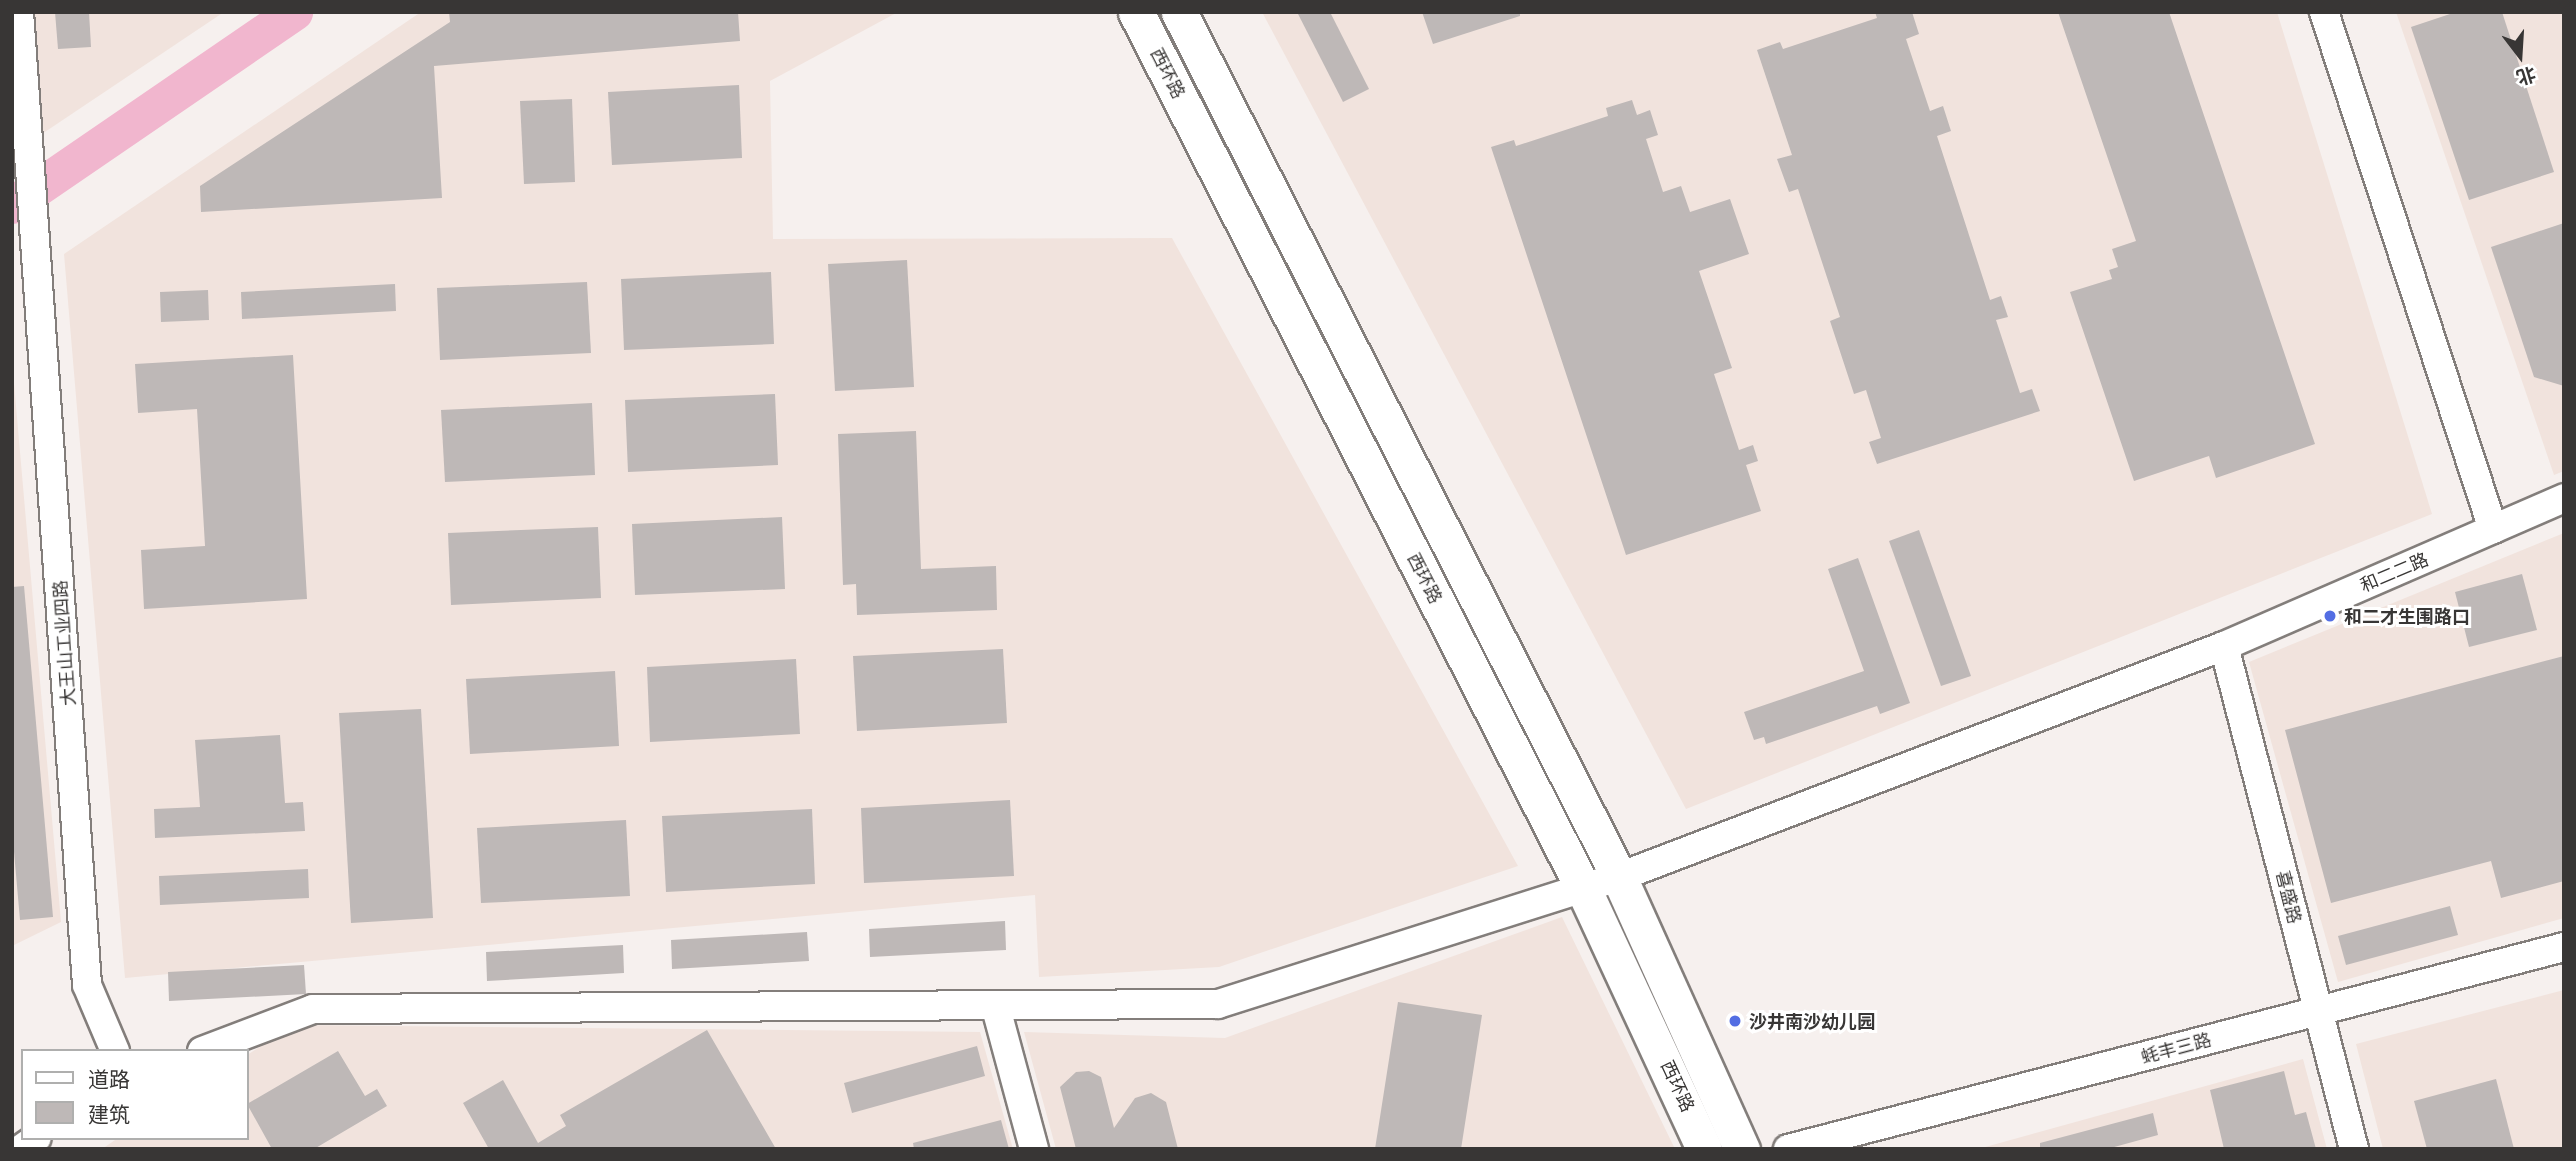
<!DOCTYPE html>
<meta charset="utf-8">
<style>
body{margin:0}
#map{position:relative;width:2576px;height:1161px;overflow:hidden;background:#f6f0ee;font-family:"Noto Sans","Noto Sans SC",sans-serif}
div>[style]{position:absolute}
.built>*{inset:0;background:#f1e3dd}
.river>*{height:37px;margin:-18.5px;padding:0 18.5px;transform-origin:18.5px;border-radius:18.5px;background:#f1b6ce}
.building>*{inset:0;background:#beb8b7}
.roads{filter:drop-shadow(2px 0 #837e7b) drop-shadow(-2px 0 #837e7b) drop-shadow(0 2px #837e7b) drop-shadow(0 -2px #837e7b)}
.minor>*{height:28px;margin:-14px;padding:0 14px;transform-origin:14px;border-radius:14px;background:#fff}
.major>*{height:35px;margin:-17.5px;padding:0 17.5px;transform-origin:17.5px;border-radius:17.5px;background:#fff}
.dots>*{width:19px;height:19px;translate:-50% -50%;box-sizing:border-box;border:4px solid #fff;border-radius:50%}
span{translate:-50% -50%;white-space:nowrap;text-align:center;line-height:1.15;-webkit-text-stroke:6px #fff;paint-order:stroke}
.street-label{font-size:18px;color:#383635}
.poi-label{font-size:18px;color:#383635;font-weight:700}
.left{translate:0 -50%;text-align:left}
.frame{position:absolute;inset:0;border:14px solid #383635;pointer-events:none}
.legend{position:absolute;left:21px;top:1049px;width:228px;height:91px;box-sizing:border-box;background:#fff;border:2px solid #afafae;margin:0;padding:9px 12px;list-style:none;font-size:21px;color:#383635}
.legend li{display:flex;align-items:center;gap:14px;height:35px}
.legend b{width:35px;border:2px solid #afafae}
.north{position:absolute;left:2485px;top:21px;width:70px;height:70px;-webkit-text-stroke:5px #fff;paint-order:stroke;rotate:163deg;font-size:19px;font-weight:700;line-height:28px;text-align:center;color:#383635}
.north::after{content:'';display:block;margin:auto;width:24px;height:32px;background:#383635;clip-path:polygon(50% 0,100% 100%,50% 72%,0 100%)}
</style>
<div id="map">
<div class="built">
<i style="clip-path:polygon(12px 12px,224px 12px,12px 154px)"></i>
<i style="clip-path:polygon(421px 12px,898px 12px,770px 81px,773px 239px,1172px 238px,1518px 866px,1219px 967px,1039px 977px,1035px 895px,125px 978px,64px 254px)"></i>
<i style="clip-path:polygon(1262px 12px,2277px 12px,2432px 514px,1686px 809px)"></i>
<i style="clip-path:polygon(2396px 12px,2564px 12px,2564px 471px,2554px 475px)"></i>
<i style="clip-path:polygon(12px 360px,61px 922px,12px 946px)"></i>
<i style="clip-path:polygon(2564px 533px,2564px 918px,2338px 982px,2249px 662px)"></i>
<i style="clip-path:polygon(1562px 917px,1675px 1149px,1056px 1149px,1024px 1032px,1225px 1038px)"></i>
<i style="clip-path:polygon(2564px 990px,2564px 1149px,2383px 1149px,2356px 1044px)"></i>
<i style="clip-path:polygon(294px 1025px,980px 1032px,1013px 1149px,102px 1149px,118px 1138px,247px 1138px,247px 1055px)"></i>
<i style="clip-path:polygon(2303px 1059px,2327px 1149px,1978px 1149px)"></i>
</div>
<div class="river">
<i style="left:12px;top:205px;width:342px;rotate:-34.4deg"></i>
</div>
<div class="building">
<i style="clip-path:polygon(55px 12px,89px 12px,91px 47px,58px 49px)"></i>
<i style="clip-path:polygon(449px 12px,738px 12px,740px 41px,434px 66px,442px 198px,201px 212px,200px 186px,450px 22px)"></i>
<i style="clip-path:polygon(1297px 12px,1330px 12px,1369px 89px,1343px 102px)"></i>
<i style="clip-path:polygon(1422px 12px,1520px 12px,1520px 16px,1433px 44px)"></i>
<i style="clip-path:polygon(1875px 12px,1912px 12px,1919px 34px,1906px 39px,1930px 111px,1943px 106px,1951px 131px,1937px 136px,1990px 300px,2001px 296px,2008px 317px,1996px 320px,2020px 393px,2032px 389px,2040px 411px,1877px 464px,1869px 442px,1881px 438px,1866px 390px,1854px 394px,1830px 321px,1840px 317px,1798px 189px,1789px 192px,1777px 159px,1792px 155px,1757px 50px,1780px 42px,1783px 49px,1877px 18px)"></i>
<i style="clip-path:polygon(2058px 12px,2169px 12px,2315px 444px,2216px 478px,2209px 456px,2134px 481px,2070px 292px,2112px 279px,2109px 270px,2118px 267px,2112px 249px,2136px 241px)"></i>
<i style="clip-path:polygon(2456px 12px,2502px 12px,2554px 172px,2469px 200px,2411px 27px)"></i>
<i style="clip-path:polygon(739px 85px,742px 158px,612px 165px,608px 92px)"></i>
<i style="clip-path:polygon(572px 99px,575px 182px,524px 184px,520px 101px)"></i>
<i style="clip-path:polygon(1632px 100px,1637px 115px,1650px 110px,1658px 135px,1646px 139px,1663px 192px,1681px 186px,1690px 212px,1730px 199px,1749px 254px,1699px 271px,1732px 368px,1714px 374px,1739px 450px,1753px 445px,1758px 461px,1746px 465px,1761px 511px,1626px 555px,1491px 147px,1514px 140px,1516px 146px,1608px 116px,1606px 108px)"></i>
<i style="clip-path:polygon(2564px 223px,2564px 386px,2534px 377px,2491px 247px)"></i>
<i style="clip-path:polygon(907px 260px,914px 387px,835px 391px,828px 264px)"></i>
<i style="clip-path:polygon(771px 272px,774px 344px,624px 350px,621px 279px)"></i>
<i style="clip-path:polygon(587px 282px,591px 353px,440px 360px,437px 288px)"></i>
<i style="clip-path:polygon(395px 284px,396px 311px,242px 319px,241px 292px)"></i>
<i style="clip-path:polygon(208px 290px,209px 320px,161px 322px,160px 292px)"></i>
<i style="clip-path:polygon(293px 355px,307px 599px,144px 609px,141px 550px,205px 546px,197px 409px,138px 413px,135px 364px)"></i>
<i style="clip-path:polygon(775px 394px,778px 465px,628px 472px,625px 400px)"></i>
<i style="clip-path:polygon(592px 403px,595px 475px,445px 482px,441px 410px)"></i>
<i style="clip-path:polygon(916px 431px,921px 569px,996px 566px,997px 610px,857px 615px,856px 584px,843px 585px,838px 434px)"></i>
<i style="clip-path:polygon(782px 517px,785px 589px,635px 595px,632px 524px)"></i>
<i style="clip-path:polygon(598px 527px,601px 598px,451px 605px,448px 533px)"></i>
<i style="clip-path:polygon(1919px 530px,1971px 676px,1941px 686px,1889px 541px)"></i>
<i style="clip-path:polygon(1858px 558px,1910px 703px,1880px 714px,1877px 706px,1766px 744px,1764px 737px,1754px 740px,1744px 712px,1864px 671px,1828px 569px)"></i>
<i style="clip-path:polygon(2522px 574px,2537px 630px,2469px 647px,2455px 592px)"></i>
<i style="clip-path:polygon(24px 586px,53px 917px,20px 920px,12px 829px,12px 587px)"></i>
<i style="clip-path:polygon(1003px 649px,1007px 723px,857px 731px,853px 656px)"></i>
<i style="clip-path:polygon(2564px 656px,2564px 881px,2501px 898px,2491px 861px,2331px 903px,2285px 730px)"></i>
<i style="clip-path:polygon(796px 659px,800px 734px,650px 742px,647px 667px)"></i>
<i style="clip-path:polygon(615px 671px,619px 746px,470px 754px,466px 679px)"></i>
<i style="clip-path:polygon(421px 709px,433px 918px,351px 923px,339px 713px)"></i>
<i style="clip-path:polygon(280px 735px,285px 803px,303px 802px,305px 831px,155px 838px,154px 809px,200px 807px,195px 740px)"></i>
<i style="clip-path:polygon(1010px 800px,1014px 876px,864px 883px,861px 808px)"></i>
<i style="clip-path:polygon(812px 809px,815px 884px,666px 892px,662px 816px)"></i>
<i style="clip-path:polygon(626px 820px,630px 896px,481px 903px,477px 828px)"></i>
<i style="clip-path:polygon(308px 869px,309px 898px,160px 905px,159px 876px)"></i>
<i style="clip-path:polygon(2450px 906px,2458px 935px,2346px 965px,2338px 936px)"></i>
<i style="clip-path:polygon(1005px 921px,1006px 950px,870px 957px,869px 929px)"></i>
<i style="clip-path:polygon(807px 932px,809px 961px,672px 969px,671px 940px)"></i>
<i style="clip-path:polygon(623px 945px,624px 973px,487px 981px,486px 952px)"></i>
<i style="clip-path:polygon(304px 965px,306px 994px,169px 1001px,168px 972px)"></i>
<i style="clip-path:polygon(1398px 1002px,1482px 1015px,1461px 1149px,1375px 1149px)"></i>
<i style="clip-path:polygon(707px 1030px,776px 1149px,489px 1149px,463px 1103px,503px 1080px,538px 1143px,566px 1126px,560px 1115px)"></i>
<i style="clip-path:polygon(977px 1046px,985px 1076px,852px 1113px,844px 1083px)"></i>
<i style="clip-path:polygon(338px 1051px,365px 1096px,377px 1089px,387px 1106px,314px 1149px,272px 1149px,247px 1104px)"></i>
<i style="clip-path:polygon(1089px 1071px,1101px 1077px,1114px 1128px,1135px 1098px,1151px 1093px,1166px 1102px,1178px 1149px,1076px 1149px,1060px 1087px,1076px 1072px)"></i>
<i style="clip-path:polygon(2284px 1071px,2295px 1115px,2306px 1112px,2316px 1149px,2224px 1149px,2210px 1090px)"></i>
<i style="clip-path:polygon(2496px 1079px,2514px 1149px,2427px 1149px,2414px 1101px)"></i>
<i style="clip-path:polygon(2153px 1113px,2158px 1135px,2107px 1149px,2040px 1149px,2040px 1143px)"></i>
<i style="clip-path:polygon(1001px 1120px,1009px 1149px,914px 1149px,913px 1143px)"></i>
</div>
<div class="roads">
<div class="minor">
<i style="left:19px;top:12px;width:975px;rotate:86deg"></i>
<i style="left:87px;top:985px;width:72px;rotate:67deg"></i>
<i style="left:2324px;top:12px;width:544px;rotate:71.9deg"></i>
<i style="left:2224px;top:646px;width:520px;rotate:75.51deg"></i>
<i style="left:996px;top:1008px;width:146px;rotate:74.9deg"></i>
<i style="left:202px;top:1051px;width:119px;rotate:-20.7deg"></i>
<i style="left:313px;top:1009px;width:905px;rotate:-0.32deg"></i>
<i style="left:1218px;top:1004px;width:421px;rotate:-17.6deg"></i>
<i style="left:1619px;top:877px;width:648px;rotate:-20.9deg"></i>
<i style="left:2224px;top:646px;width:371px;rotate:-23.5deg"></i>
<i style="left:21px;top:1149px;width:19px;rotate:-35deg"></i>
<i style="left:1788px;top:1149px;width:802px;rotate:-14.59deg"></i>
</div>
<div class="major">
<i style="left:1136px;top:12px;width:983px;rotate:62.97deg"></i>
<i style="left:1583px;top:888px;width:288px;rotate:65.1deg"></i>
<i style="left:1179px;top:12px;width:970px;rotate:63.04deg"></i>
<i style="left:1619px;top:877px;width:299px;rotate:65.7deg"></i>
</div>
</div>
<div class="dots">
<i style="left:2330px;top:616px;background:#536ee3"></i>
<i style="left:1735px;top:1021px;background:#536ee3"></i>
</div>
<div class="street-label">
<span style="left:1168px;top:73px;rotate:63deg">西环路</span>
<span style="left:2394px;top:572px;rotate:-23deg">和二二路</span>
<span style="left:1425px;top:578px;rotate:63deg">西环路</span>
<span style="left:64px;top:643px;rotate:-94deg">大王山工业四路</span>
<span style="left:2289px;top:897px;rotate:76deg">喜盛路</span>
<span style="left:2176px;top:1048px;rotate:-15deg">蚝丰三路</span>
<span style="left:1678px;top:1086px;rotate:65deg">西环路</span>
</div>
<div class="poi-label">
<span class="left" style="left:2344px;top:616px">和二才生围路口</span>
<span class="left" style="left:1749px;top:1021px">沙井南沙幼儿园</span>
</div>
<div class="frame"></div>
<ul class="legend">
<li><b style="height:9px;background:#fff"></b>道路</li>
<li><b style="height:19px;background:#beb8b7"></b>建筑</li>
</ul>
<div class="north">北</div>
</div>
